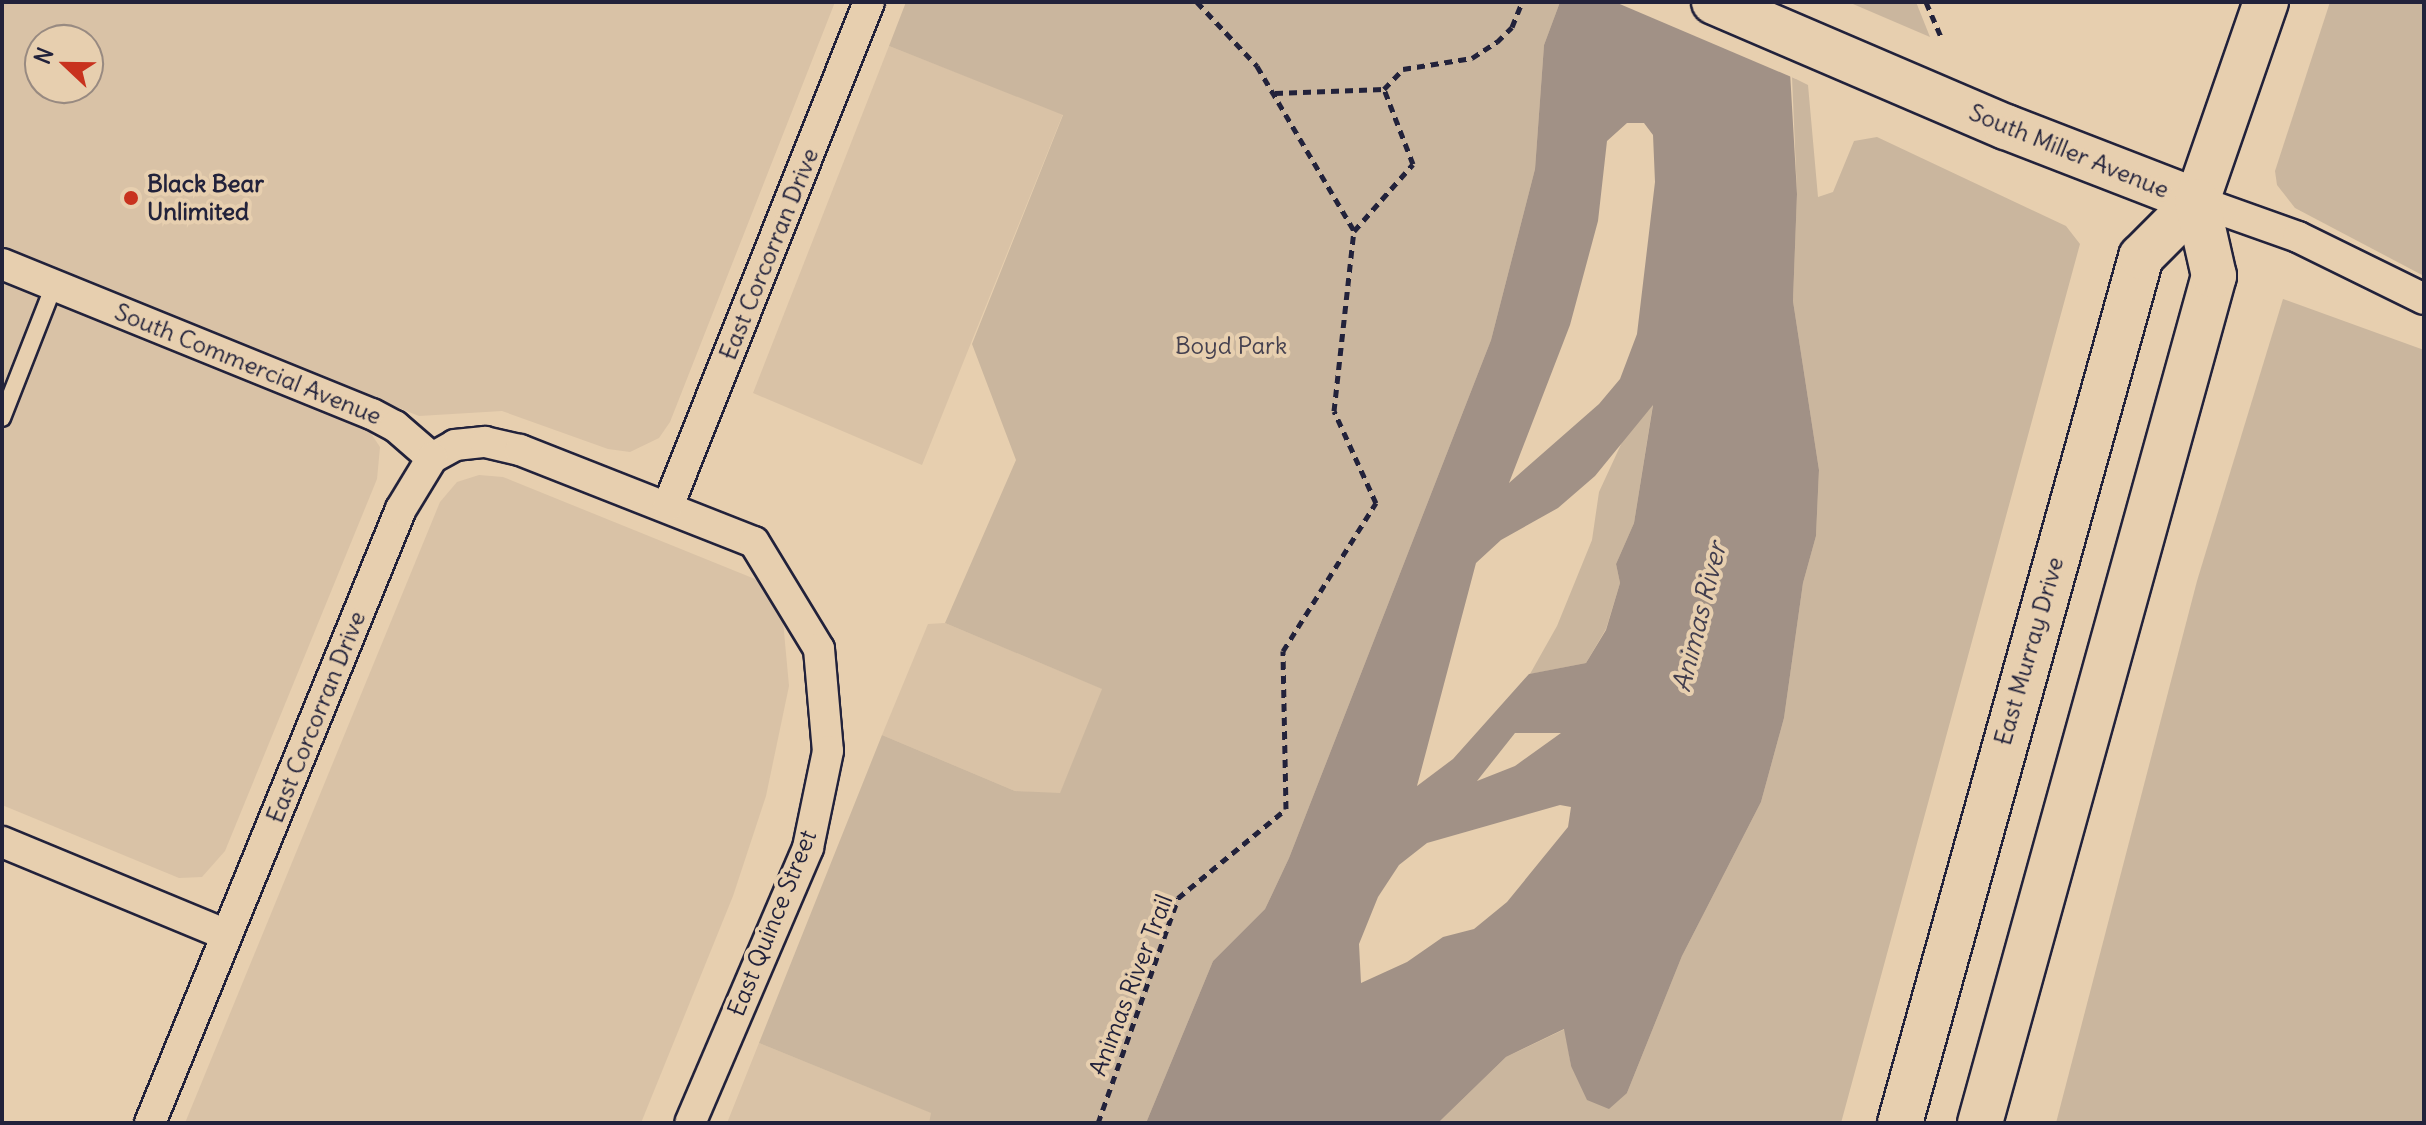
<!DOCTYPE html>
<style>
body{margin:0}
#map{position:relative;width:2426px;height:1125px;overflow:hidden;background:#e7cfaf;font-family:Delius,sans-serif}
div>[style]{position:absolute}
.built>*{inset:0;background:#d9c2a6}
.green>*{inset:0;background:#cab69e}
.water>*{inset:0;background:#a19186}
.pier>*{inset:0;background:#e7cfaf}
.path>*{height:5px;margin-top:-2.5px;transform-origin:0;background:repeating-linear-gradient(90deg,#22223b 0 8px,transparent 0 14px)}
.roads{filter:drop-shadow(2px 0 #22223b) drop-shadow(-2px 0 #22223b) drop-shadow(0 2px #22223b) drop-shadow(0 -2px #22223b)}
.service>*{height:16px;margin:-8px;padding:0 8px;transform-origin:8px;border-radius:8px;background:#e7cfaf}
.minor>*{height:30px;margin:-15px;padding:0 15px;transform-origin:15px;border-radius:15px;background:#e7cfaf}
.secondary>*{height:44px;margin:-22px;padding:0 22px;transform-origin:22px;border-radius:22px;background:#e7cfaf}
.trunk>*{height:44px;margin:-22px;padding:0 22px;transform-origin:22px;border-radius:22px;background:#e7cfaf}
.dots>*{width:22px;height:22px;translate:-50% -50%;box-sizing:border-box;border:4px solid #e7cfaf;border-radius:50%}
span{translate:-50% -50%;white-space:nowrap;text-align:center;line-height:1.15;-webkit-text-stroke:8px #e7cfaf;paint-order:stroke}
.street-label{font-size:24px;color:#22223b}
.poi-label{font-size:24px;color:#22223b;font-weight:700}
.left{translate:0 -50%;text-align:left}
.park-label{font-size:24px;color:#44404f}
.water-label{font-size:26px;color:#423e4e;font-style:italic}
.frame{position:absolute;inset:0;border:4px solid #22223b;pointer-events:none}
.north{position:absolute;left:24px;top:24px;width:80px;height:80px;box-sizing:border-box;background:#e7cfaf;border:2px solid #988a81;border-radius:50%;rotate:292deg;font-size:22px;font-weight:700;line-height:32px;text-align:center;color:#22223b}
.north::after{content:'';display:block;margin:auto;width:28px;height:36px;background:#c8321e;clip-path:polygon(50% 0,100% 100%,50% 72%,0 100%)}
</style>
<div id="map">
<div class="built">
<i style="clip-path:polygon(evenodd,2px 2px,835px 2px,670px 422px,659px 438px,630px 452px,608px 449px,502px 411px,419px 416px,2px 249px,2px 2px,40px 40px,88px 40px,88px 88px,40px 88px,40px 40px)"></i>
<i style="clip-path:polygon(889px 46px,1063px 114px,922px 465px,753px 393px)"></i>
<i style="clip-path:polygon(2px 278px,354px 421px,368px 429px,380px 447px,377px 479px,225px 851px,202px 877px,179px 878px,2px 805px)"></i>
<i style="clip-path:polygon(479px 475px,503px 477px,755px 579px,769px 591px,783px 621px,789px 686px,766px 796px,733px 896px,641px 1123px,185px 1123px,440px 502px,457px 482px)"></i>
<i style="clip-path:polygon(945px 623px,1103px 689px,1060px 794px,1015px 791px,882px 735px,928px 624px)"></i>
<i style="clip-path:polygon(759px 1043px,932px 1113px,929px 1123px,727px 1123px)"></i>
</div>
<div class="green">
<i style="clip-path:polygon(906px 2px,1560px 2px,1544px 45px,1535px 169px,1491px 340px,1289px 858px,1265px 909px,1213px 961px,1146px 1123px,929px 1123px,931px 1113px,759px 1043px,882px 735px,1015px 791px,1060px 793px,1102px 689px,945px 623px,1016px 460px,972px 344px,1063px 115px,889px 46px)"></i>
<i style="clip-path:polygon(1849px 2px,1916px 2px,1930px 37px,1853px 4px)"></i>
<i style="clip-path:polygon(2330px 2px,2424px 2px,2424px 276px,2295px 208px,2277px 185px,2275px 171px)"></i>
<i style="clip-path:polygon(1792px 77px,1808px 85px,1818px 197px,1833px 192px,1854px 141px,1877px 137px,2066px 226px,2080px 244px,1841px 1123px,1438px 1123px,1506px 1057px,1565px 1029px,1571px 1066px,1627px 1093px,1682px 956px,1761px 802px,1784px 718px,1803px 583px,1816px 536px,1819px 470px,1793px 301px,1797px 194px)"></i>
<i style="clip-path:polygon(2283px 299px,2424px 350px,2424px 1123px,2056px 1123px,2197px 581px)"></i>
<i style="clip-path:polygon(1653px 404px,1634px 523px,1616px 564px,1620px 583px,1606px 629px,1586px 663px,1530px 674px,1557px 626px,1592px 540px,1599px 492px,1623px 440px)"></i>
</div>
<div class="water">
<i style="clip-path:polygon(evenodd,1560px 2px,1786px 2px,1797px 194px,1793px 301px,1819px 470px,1816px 536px,1803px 583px,1784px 718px,1761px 802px,1682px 956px,1627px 1093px,1609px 1109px,1587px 1100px,1571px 1066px,1564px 1029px,1506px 1057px,1438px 1123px,1146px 1123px,1213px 961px,1265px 909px,1289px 858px,1491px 340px,1535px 169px,1544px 45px,1560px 2px,1627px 123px,1644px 123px,1653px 135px,1655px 182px,1637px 334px,1620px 379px,1599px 404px,1509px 483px,1570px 325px,1598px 221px,1607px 141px,1627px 123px,1560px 2px,1653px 405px,1634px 523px,1616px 564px,1620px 583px,1606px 630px,1586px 663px,1529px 674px,1453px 759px,1417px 786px,1476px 563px,1501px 540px,1558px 508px,1595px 476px,1653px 405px,1560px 2px,1515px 733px,1561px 733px,1515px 766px,1477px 781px,1515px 733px,1560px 2px,1560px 805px,1571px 807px,1568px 827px,1507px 902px,1474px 929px,1443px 937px,1407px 962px,1361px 983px,1359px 944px,1378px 897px,1399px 865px,1427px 843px,1560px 805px)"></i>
</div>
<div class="pier">
<i style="clip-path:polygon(1615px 2px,1790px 2px,1796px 79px)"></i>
</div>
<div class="path">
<i style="left:1197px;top:2px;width:88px;rotate:46.8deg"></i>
<i style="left:1257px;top:66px;width:191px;rotate:59.5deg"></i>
<i style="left:1926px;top:2px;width:40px;rotate:66.6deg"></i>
<i style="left:1275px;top:93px;width:109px;rotate:-2.1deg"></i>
<i style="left:1098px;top:1123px;width:239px;rotate:-70.4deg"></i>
<i style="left:1178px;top:898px;width:140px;rotate:-39.5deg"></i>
<i style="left:1286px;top:809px;width:158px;rotate:-91.1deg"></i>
<i style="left:1283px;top:651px;width:175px;rotate:-57.9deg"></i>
<i style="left:1376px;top:503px;width:101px;rotate:-114.5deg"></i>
<i style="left:1334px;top:411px;width:181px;rotate:-83.7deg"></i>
<i style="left:1354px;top:231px;width:89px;rotate:-48.6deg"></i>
<i style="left:1413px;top:164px;width:80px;rotate:-111.1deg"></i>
<i style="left:1384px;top:89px;width:28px;rotate:-46deg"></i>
<i style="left:1403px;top:69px;width:70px;rotate:-9.1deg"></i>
<i style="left:1472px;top:58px;width:30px;rotate:-33deg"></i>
<i style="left:1497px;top:42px;width:21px;rotate:-45deg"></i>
<i style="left:1512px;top:27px;width:27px;rotate:-68deg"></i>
</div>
<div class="roads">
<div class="service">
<i style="left:2px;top:418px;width:143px;rotate:-68.6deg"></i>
</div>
<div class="minor">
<i style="left:2197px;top:201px;width:107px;rotate:19.6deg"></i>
<i style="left:2298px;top:237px;width:140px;rotate:26.2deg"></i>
<i style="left:2px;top:264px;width:399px;rotate:22.1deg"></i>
<i style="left:372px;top:414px;width:26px;rotate:28deg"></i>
<i style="left:395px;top:426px;width:49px;rotate:40.9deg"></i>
<i style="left:432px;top:458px;width:26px;rotate:-29deg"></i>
<i style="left:455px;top:445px;width:30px;rotate:-6deg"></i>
<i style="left:485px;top:442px;width:36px;rotate:13deg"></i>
<i style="left:520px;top:450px;width:251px;rotate:21.5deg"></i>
<i style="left:754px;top:542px;width:125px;rotate:58.7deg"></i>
<i style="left:819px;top:649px;width:102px;rotate:85deg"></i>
<i style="left:828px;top:751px;width:99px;rotate:101.7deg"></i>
<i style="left:808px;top:848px;width:299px;rotate:113.2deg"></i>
<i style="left:668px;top:506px;width:543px;rotate:-68.26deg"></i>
<i style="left:2px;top:842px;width:243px;rotate:22.5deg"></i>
<i style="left:150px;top:1123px;width:663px;rotate:-67.77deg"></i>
<i style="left:401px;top:509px;width:60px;rotate:-58.7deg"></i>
</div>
<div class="secondary">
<i style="left:1714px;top:2px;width:318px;rotate:23.2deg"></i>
<i style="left:2006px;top:127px;width:205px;rotate:21.2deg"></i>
</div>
<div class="trunk">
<i style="left:1900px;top:1123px;width:899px;rotate:-74.45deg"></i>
<i style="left:2141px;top:257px;width:79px;rotate:-45deg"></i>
<i style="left:2197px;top:201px;width:211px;rotate:-70.9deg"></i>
<i style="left:1980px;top:1123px;width:879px;rotate:-74.56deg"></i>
<i style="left:2214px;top:276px;width:77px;rotate:-102.8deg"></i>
</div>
</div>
<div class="dots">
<i style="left:131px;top:198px;background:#c8321e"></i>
</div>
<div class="street-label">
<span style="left:2069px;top:151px;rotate:22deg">South Miller Avenue</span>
<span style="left:769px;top:254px;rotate:-68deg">East Corcorran Drive</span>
<span style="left:248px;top:364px;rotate:22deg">South Commercial Avenue</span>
<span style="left:2029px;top:651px;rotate:-74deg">East Murray Drive</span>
<span style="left:316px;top:717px;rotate:-68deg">East Corcorran Drive</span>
<span style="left:772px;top:923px;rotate:-68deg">East Quince Street</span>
<span style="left:1131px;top:985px;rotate:-69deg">Animas River Trail</span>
</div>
<div class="poi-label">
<span class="left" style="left:147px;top:198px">Black Bear<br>Unlimited</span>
</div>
<div class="park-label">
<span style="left:1231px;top:346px">Boyd Park</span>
</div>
<div class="water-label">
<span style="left:1699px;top:617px;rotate:-76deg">Animas River</span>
</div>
<div class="frame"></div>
<div class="north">N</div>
</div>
